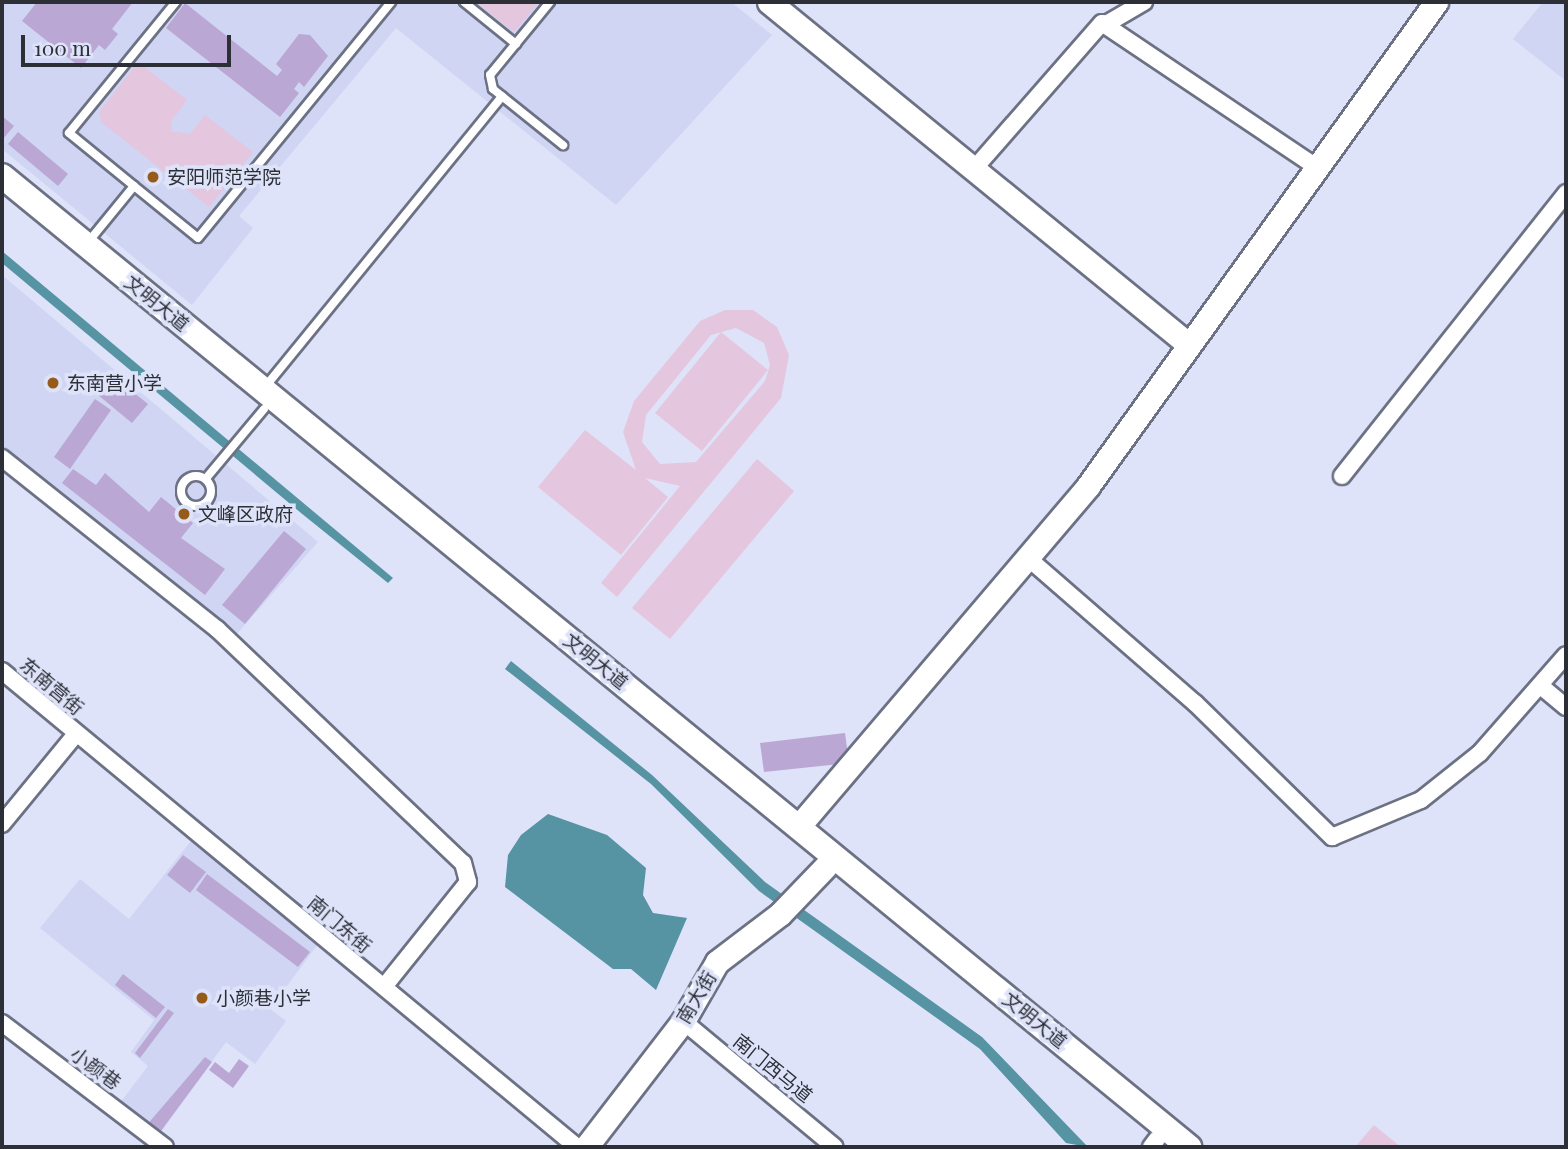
<!DOCTYPE html>
<meta charset="utf-8">
<style>
body{margin:0}
#map{position:relative;width:1568px;height:1149px;overflow:hidden;background:#dee3f9;font-family:"Playfair Display","Noto Sans SC",serif}
div>[style]{position:absolute}
.built>*{inset:0;background:#cfd5f2}
.green>*{inset:0;background:#e4c7de}
.water>*{inset:0;background:#5693a3}
.building>*{inset:0;background:#bba7d4}
.roads{filter:drop-shadow(2px 0 #6c7184) drop-shadow(-2px 0 #6c7184) drop-shadow(0 2px #6c7184) drop-shadow(0 -2px #6c7184)}
.lane>*{height:8px;margin:-4px;padding:0 4px;transform-origin:4px;border-radius:4px;background:#fff}
.lane>.ring{margin:-4px;padding:0;box-sizing:content-box;background:none;border:8px solid #fff;border-radius:50%}
.street>*{height:16px;margin:-8px;padding:0 8px;transform-origin:8px;border-radius:8px;background:#fff}
.secondary>*{height:23px;margin:-11.5px;padding:0 11.5px;transform-origin:11.5px;border-radius:11.5px;background:#fff}
.primary>*{height:24px;margin:-12px;padding:0 12px;transform-origin:12px;border-radius:12px;background:#fff}
.dots>*{width:19px;height:19px;translate:-50% -50%;box-sizing:border-box;border:4px solid #dee3f9;border-radius:50%}
span{translate:-50% -50%;white-space:nowrap;text-align:center;line-height:1.15;-webkit-text-stroke:7px #dee3f9;paint-order:stroke}
.poi-label{font-size:19px;color:#2d2f37}
.left{translate:0 -50%;text-align:left}
.street-label{font-size:19px;color:#2d2f37}
.frame{position:absolute;inset:0;border:4px solid #2d2f37;pointer-events:none}
.scale{position:absolute;left:21px;top:35px;width:210px;height:32px;box-sizing:border-box;border:4px solid #2d2f37;border-top:0;padding-left:9px;font-size:21px;line-height:24px;white-space:nowrap;color:#2d2f37;-webkit-text-stroke:5px #dee3f9;paint-order:stroke}
</style>
<div id="map">
<div class="built">
<i style="clip-path:polygon(2px 2px,731px 2px,772px 35px,616px 205px,396px 28px,239px 216px,253px 228px,192px 305px,2px 149px)"></i>
<i style="clip-path:polygon(1543px 2px,1566px 2px,1566px 81px,1513px 39px)"></i>
<i style="clip-path:polygon(2px 275px,318px 542px,234px 637px,2px 450px)"></i>
<i style="clip-path:polygon(191px 841px,318px 944px,270px 1009px,286px 1021px,255px 1064px,226px 1042px,157px 1137px,117px 1107px,148px 1066px,131px 1052px,154px 1020px,40px 928px,80px 879px,129px 919px)"></i>
</div>
<div class="green">
<i style="clip-path:polygon(476px 2px,539px 2px,514px 32px)"></i>
<i style="clip-path:polygon(138px 62px,187px 100px,172px 120px,171px 131px,190px 134px,205px 115px,253px 152px,209px 207px,101px 122px,99px 112px)"></i>
<i style="clip-path:polygon(evenodd,725px 310px,753px 310px,777px 327px,789px 355px,781px 398px,617px 597px,601px 583px,680px 486px,645px 478px,668px 497px,621px 555px,538px 487px,585px 430px,636px 470px,623px 432px,634px 401px,700px 321px,725px 310px,736px 328px,764px 343px,770px 365px,765px 381px,696px 462px,660px 464px,642px 442px,646px 415px,711px 335px,736px 328px)"></i>
<i style="clip-path:polygon(721px 332px,768px 370px,702px 451px,655px 413px)"></i>
<i style="clip-path:polygon(757px 459px,794px 491px,670px 639px,632px 608px)"></i>
<i style="clip-path:polygon(1374px 1125px,1401px 1147px,1355px 1147px)"></i>
</div>
<div class="water">
<i style="clip-path:polygon(2px 251px,393px 578px,388px 583px,301px 513px,2px 263px)"></i>
<i style="clip-path:polygon(511px 661px,652px 775px,765px 882px,982px 1037px,1088px 1147px,1066px 1143px,980px 1049px,759px 891px,651px 784px,505px 669px)"></i>
<i style="clip-path:polygon(548px 814px,607px 835px,646px 868px,643px 895px,653px 913px,687px 918px,656px 990px,631px 969px,613px 969px,505px 887px,508px 855px,521px 835px)"></i>
</div>
<div class="building">
<i style="clip-path:polygon(37px 2px,133px 2px,112px 29px,118px 34px,105px 50px,99px 45px,81px 68px,22px 21px)"></i>
<i style="clip-path:polygon(185px 3px,277px 76px,282px 70px,276px 64px,299px 34px,310px 35px,328px 56px,304px 87px,299px 82px,294px 89px,299px 93px,280px 117px,166px 28px)"></i>
<i style="clip-path:polygon(2px 116px,14px 126px,2px 140px)"></i>
<i style="clip-path:polygon(18px 132px,68px 174px,58px 186px,8px 144px)"></i>
<i style="clip-path:polygon(113px 376px,148px 404px,132px 423px,98px 395px)"></i>
<i style="clip-path:polygon(95px 399px,111px 410px,70px 469px,54px 457px)"></i>
<i style="clip-path:polygon(73px 469px,96px 485px,105px 473px,149px 512px,161px 497px,193px 523px,181px 538px,225px 569px,205px 595px,62px 483px)"></i>
<i style="clip-path:polygon(284px 531px,306px 549px,245px 624px,222px 605px)"></i>
<i style="clip-path:polygon(845px 733px,849px 763px,764px 772px,760px 743px)"></i>
<i style="clip-path:polygon(183px 855px,206px 872px,190px 893px,167px 875px)"></i>
<i style="clip-path:polygon(207px 874px,310px 952px,298px 967px,196px 890px)"></i>
<i style="clip-path:polygon(123px 974px,165px 1007px,156px 1018px,115px 985px)"></i>
<i style="clip-path:polygon(168px 1009px,174px 1013px,140px 1058px,135px 1053px)"></i>
<i style="clip-path:polygon(205px 1057px,212px 1062px,158px 1135px,146px 1126px)"></i>
<i style="clip-path:polygon(239px 1059px,249px 1066px,233px 1088px,209px 1070px,215px 1062px,229px 1073px)"></i>
</div>
<div class="roads">
<div class="lane">
<i style="left:464px;top:2px;width:67px;rotate:38.9deg"></i>
<i style="left:550px;top:2px;width:94px;rotate:129.4deg"></i>
<i style="left:490px;top:75px;width:14px;rotate:78deg"></i>
<i style="left:493px;top:89px;width:90px;rotate:38.7deg"></i>
<i style="left:134px;top:186px;width:84px;rotate:-140.8deg"></i>
<i style="left:69px;top:133px;width:169px;rotate:-50.8deg"></i>
<i style="left:89px;top:241px;width:71px;rotate:-50.7deg"></i>
<i style="left:134px;top:186px;width:82px;rotate:39.1deg"></i>
<i style="left:198px;top:238px;width:305px;rotate:-50.7deg"></i>
<i style="left:265px;top:387px;width:375px;rotate:-50.8deg"></i>
<i class="ring" style="left:181px;top:476px;width:22px;height:22px"></i>
<i style="left:208px;top:476px;width:87px;rotate:-50.1deg"></i>
</div>
<div class="street">
<i style="left:1108px;top:23px;width:42px;rotate:-30.3deg"></i>
<i style="left:974px;top:169px;width:194px;rotate:-48.8deg"></i>
<i style="left:1102px;top:23px;width:258px;rotate:33.9deg"></i>
<i style="left:2px;top:458px;width:275px;rotate:38.5deg"></i>
<i style="left:217px;top:629px;width:340px;rotate:43.6deg"></i>
<i style="left:463px;top:863px;width:20px;rotate:75deg"></i>
<i style="left:468px;top:882px;width:134px;rotate:128.7deg"></i>
<i style="left:1342px;top:476px;width:361px;rotate:-51.6deg"></i>
<i style="left:1028px;top:558px;width:221px;rotate:41deg"></i>
<i style="left:1195px;top:703px;width:192px;rotate:44.4deg"></i>
<i style="left:1332px;top:837px;width:96px;rotate:-22.6deg"></i>
<i style="left:1421px;top:800px;width:75px;rotate:-38.5deg"></i>
<i style="left:1480px;top:753px;width:130px;rotate:-48.7deg"></i>
<i style="left:2px;top:671px;width:746px;rotate:39.62deg"></i>
<i style="left:1542px;top:687px;width:31px;rotate:40deg"></i>
<i style="left:2px;top:824px;width:117px;rotate:-50.6deg"></i>
<i style="left:683px;top:1021px;width:197px;rotate:39.7deg"></i>
<i style="left:2px;top:1023px;width:205px;rotate:37.3deg"></i>
<i style="left:1151px;top:1147px;width:10px;rotate:-53deg"></i>
</div>
<div class="secondary">
<i style="left:769px;top:2px;width:541px;rotate:39.22deg"></i>
<i style="left:798px;top:827px;width:448px;rotate:-49.6deg"></i>
<i style="left:1088px;top:486px;width:596px;rotate:-54.28deg"></i>
<i style="left:586px;top:1147px;width:159px;rotate:-52.4deg"></i>
<i style="left:683px;top:1021px;width:68px;rotate:-60deg"></i>
<i style="left:717px;top:962px;width:79px;rotate:-37.3deg"></i>
<i style="left:780px;top:914px;width:65px;rotate:-46.2deg"></i>
</div>
<div class="primary">
<i style="left:2px;top:176px;width:1534px;rotate:39.28deg"></i>
</div>
</div>
<div class="dots">
<i style="left:153px;top:177px;background:#965a1a"></i>
<i style="left:53px;top:383px;background:#965a1a"></i>
<i style="left:184px;top:514px;background:#965a1a"></i>
<i style="left:202px;top:998px;background:#965a1a"></i>
</div>
<div class="poi-label">
<span class="left" style="left:167px;top:177px">安阳师范学院</span>
<span class="left" style="left:67px;top:383px">东南营小学</span>
<span class="left" style="left:198px;top:514px">文峰区政府</span>
<span class="left" style="left:216px;top:998px">小颜巷小学</span>
</div>
<div class="street-label">
<span style="left:157px;top:303px;rotate:39deg">文明大道</span>
<span style="left:596px;top:661px;rotate:39deg">文明大道</span>
<span style="left:52px;top:686px;rotate:40deg">东南营街</span>
<span style="left:340px;top:924px;rotate:40deg">南门东街</span>
<span style="left:696px;top:997px;rotate:-59deg">南大街</span>
<span style="left:1035px;top:1020px;rotate:39deg">文明大道</span>
<span style="left:96px;top:1068px;rotate:37deg">小颜巷</span>
<span style="left:773px;top:1068px;rotate:39deg">南门西马道</span>
</div>
<div class="frame"></div>
<div class="scale">100 m</div>
</div>
